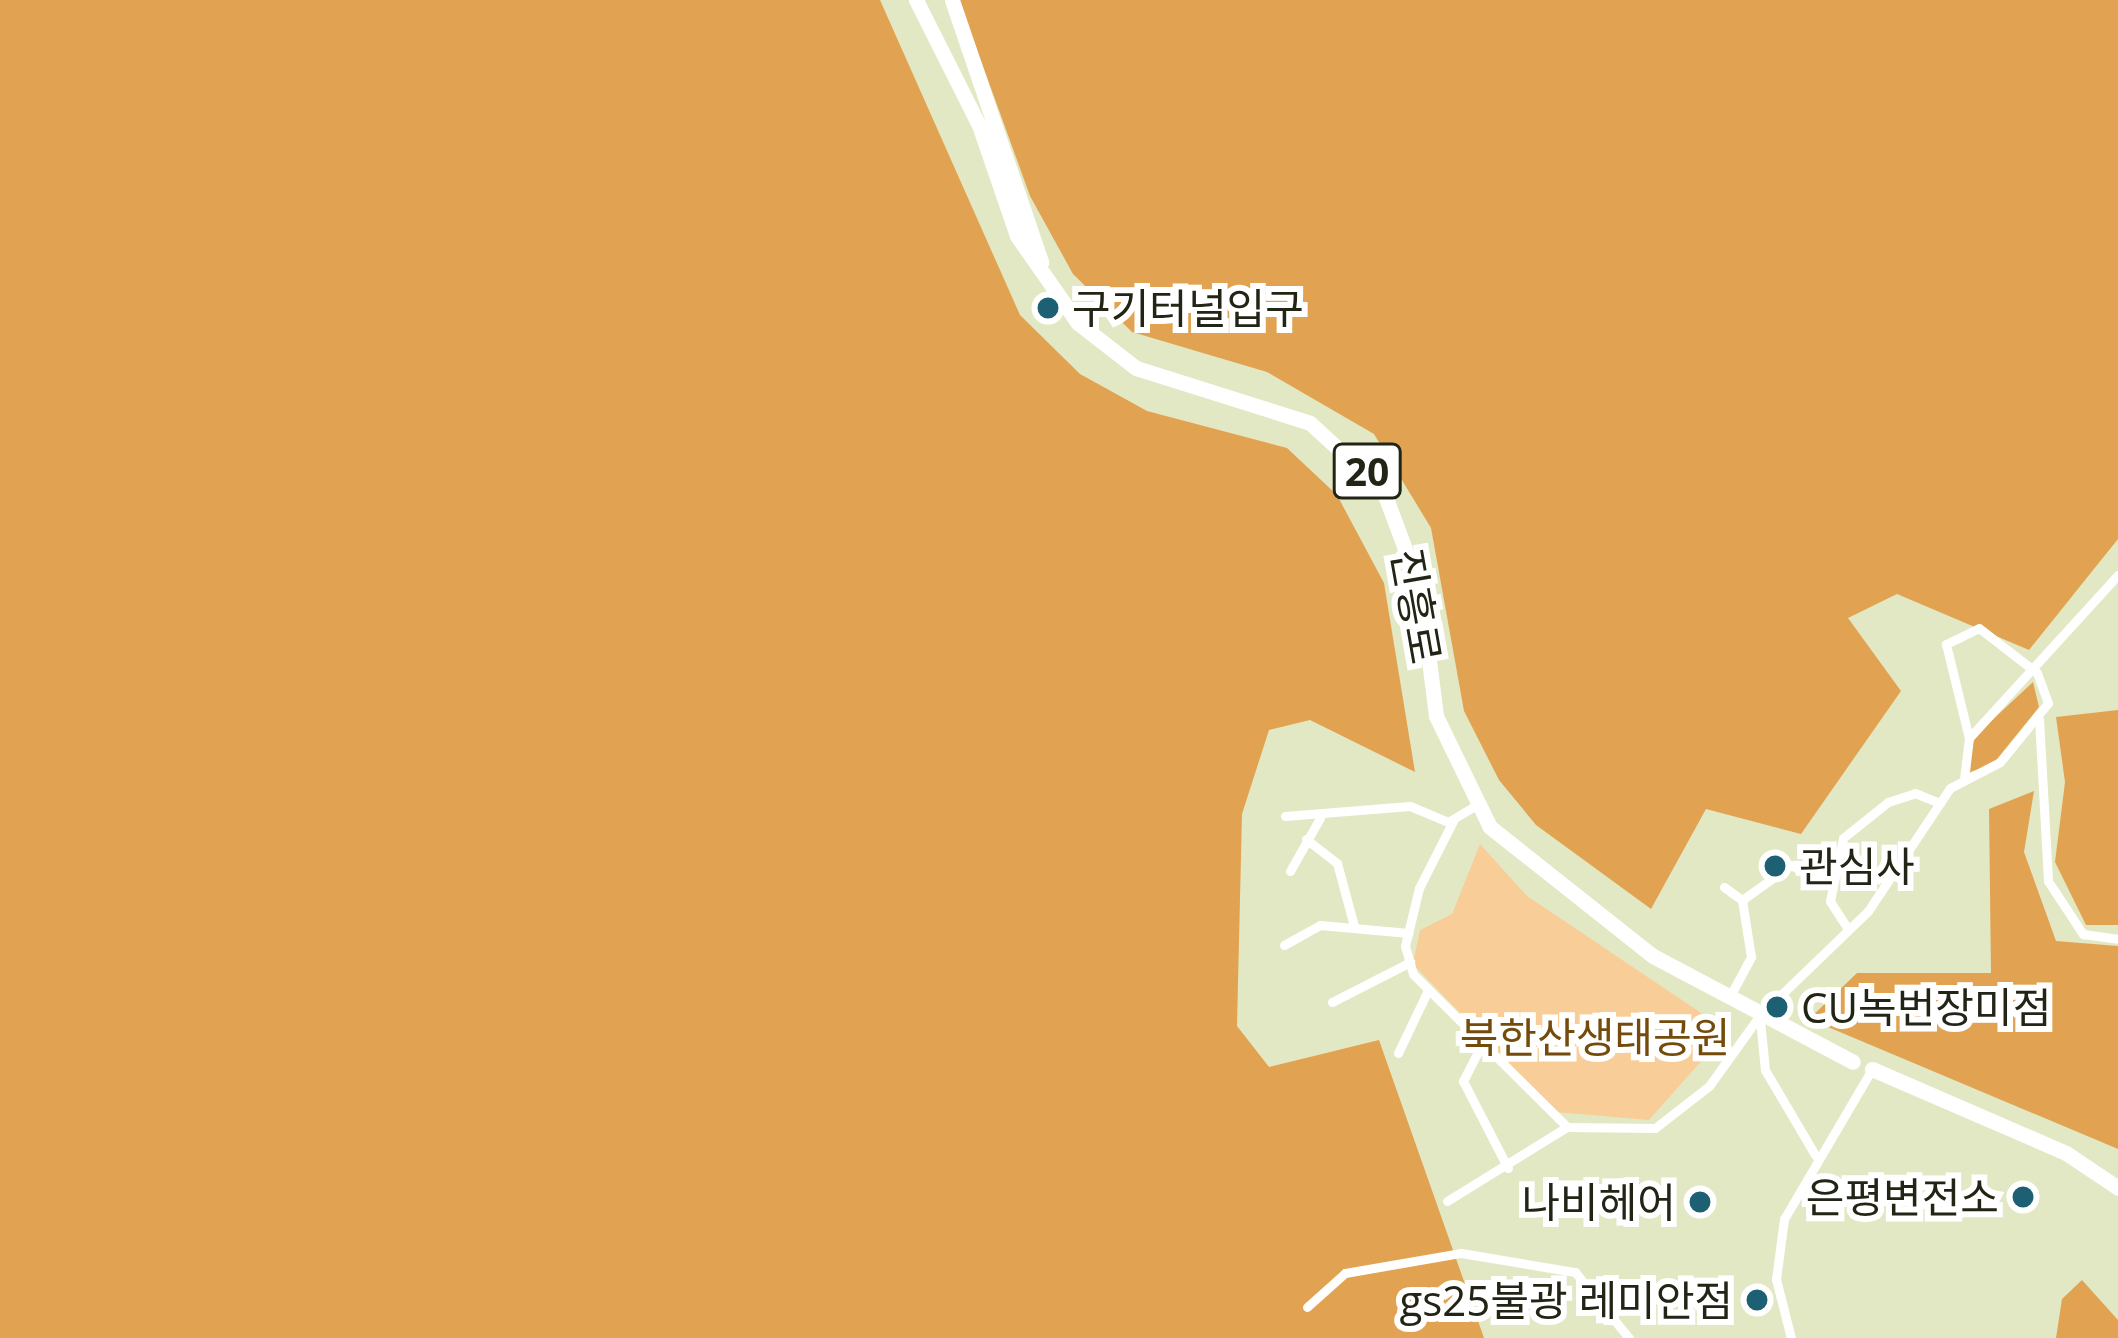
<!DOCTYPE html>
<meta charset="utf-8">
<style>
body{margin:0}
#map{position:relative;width:2118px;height:1338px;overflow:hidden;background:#e3e8c4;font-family:"Open Sans","Noto Sans KR",sans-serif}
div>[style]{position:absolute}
.green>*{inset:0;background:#f8cd98}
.forest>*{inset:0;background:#e1a351}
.street>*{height:9px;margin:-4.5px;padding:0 4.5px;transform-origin:4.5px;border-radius:4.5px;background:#fff}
.primary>*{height:15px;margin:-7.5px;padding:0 7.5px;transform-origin:7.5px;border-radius:7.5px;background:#fff}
.dots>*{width:33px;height:33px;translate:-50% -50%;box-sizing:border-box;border:6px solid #fff;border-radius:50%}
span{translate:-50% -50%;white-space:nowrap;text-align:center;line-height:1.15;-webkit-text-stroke:12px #fff;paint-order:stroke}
.shield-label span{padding:3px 9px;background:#fff;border:3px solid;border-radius:9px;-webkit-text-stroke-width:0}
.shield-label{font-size:39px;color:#222416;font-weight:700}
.poi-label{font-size:42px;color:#222416}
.left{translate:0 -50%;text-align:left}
.right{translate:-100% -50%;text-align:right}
.street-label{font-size:42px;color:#222416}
.park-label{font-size:42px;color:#744b0b}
</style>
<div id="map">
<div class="green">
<i style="clip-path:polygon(1480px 844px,1527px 896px,1728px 1031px,1649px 1120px,1555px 1112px,1413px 964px,1420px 930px,1452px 914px)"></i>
</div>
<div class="forest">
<i style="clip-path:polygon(0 0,880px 0,1020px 315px,1080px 374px,1147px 411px,1287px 448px,1337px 495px,1384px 583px,1415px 772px,1310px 720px,1269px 730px,1242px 814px,1237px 1026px,1269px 1067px,1379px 1040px,1484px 1338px,0 1338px)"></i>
<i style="clip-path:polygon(959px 0,2118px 0,2118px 539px,2029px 650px,1897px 594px,1848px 618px,1901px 691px,1801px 834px,1706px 809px,1651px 909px,1536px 825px,1499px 780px,1464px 711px,1431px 528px,1374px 434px,1267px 372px,1132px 332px,1073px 274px,1030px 196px)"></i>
<i style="clip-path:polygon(2033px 682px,2039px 707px,1993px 764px,1970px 772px,1972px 739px)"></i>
<i style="clip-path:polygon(2118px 710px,2118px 925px,2086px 925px,2055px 862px,2065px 782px,2056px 717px)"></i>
<i style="clip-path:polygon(2034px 791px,2024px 852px,2056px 941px,2118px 946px,2118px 1149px,1809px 1019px,1857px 973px,1991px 973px,1989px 809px)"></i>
<i style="clip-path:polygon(2082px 1280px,2118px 1320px,2118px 1338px,2056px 1338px,2062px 1299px)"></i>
</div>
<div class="street">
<i style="left:2039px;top:719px;width:162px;rotate:86.8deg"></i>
<i style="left:2048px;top:881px;width:64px;rotate:56.6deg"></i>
<i style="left:2083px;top:934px;width:35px;rotate:8deg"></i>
<i style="left:1969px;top:738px;width:221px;rotate:-47.6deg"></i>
<i style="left:1285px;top:816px;width:125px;rotate:-4.6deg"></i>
<i style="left:1410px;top:806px;width:41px;rotate:22.8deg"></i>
<i style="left:1448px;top:822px;width:31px;rotate:-31deg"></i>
<i style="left:1454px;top:819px;width:77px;rotate:116.9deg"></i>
<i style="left:1419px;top:888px;width:60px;rotate:103.6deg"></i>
<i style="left:1405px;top:946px;width:29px;rotate:74deg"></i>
<i style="left:1413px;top:974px;width:217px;rotate:44.8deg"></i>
<i style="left:1306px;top:839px;width:39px;rotate:38deg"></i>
<i style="left:1337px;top:863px;width:65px;rotate:74.9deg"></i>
<i style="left:1290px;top:871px;width:61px;rotate:-60.5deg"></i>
<i style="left:1724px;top:887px;width:22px;rotate:36deg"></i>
<i style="left:1742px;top:900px;width:60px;rotate:-35.5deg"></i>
<i style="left:1791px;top:865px;width:43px;rotate:27.8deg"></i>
<i style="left:1848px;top:929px;width:33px;rotate:-123deg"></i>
<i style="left:1830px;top:901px;width:64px;rotate:-78.3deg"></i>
<i style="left:1843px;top:838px;width:58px;rotate:-38.7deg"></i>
<i style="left:1888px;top:802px;width:28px;rotate:-18deg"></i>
<i style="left:1915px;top:793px;width:27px;rotate:22deg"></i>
<i style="left:1284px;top:945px;width:41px;rotate:-29.1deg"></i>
<i style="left:1320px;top:925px;width:89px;rotate:5.1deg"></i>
<i style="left:1729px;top:998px;width:47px;rotate:-61.8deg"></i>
<i style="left:1751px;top:957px;width:58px;rotate:-99deg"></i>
<i style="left:1332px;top:1002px;width:88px;rotate:-27.1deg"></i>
<i style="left:1760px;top:1020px;width:50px;rotate:84.3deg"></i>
<i style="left:1765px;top:1070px;width:99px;rotate:59.5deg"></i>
<i style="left:1482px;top:1044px;width:42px;rotate:117.2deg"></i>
<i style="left:1463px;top:1081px;width:98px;rotate:62.7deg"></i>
<i style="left:1398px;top:1053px;width:70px;rotate:-64.5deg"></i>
<i style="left:1447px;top:1201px;width:141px;rotate:-31.7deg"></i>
<i style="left:1567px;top:1127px;width:88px;rotate:0.7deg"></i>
<i style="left:1655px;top:1128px;width:68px;rotate:-37.9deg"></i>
<i style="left:1709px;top:1086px;width:87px;rotate:-54.3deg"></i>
<i style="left:1760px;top:1015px;width:150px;rotate:-43.9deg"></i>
<i style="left:1868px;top:911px;width:148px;rotate:-56.3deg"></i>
<i style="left:1950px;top:788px;width:56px;rotate:-27.5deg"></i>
<i style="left:2000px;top:762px;width:76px;rotate:-50.9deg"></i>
<i style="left:2048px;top:703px;width:32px;rotate:-110deg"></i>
<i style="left:2037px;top:673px;width:73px;rotate:-142.2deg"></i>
<i style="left:1979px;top:628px;width:37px;rotate:154deg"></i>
<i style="left:1946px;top:644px;width:97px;rotate:76.3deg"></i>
<i style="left:1969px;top:738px;width:39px;rotate:97deg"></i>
<i style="left:1307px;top:1307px;width:51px;rotate:-41.8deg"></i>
<i style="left:1345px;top:1273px;width:118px;rotate:-9.8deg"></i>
<i style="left:1461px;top:1253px;width:116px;rotate:9.5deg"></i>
<i style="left:1575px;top:1272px;width:85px;rotate:50.7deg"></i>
<i style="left:1791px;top:1338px;width:61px;rotate:-104.3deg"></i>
<i style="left:1776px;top:1279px;width:61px;rotate:-82.4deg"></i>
<i style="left:1784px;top:1219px;width:174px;rotate:-59.6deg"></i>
</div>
<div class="primary">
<i style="left:916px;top:0;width:140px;rotate:63.3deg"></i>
<i style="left:979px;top:125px;width:117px;rotate:71.1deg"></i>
<i style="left:1017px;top:236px;width:106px;rotate:55deg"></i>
<i style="left:1078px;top:323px;width:73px;rotate:37.8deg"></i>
<i style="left:1136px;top:368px;width:182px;rotate:17.5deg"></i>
<i style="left:1310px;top:423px;width:99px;rotate:42.5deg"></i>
<i style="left:1383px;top:490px;width:106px;rotate:69.5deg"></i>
<i style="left:1420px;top:589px;width:128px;rotate:82.8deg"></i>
<i style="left:1436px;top:716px;width:123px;rotate:64.1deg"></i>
<i style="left:1490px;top:827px;width:208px;rotate:38.4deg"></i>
<i style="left:1653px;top:956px;width:226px;rotate:27.9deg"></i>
<i style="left:952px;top:0;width:277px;rotate:71.2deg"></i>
<i style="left:1872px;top:1069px;width:211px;rotate:23.4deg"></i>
<i style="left:2066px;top:1153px;width:63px;rotate:33.9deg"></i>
</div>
<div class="dots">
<i style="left:1048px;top:308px;background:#1d6073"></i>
<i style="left:1775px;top:866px;background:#1d6073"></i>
<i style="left:1777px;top:1007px;background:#1d6073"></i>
<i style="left:2023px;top:1197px;background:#1d6073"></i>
<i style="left:1700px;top:1202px;background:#1d6073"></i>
<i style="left:1757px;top:1300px;background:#1d6073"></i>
</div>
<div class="shield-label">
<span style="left:1367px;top:471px">20</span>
</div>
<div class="poi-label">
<span class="left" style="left:1072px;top:308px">구기터널입구</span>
<span class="left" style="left:1799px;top:866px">관심사</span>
<span class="left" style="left:1801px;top:1007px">CU녹번장미점</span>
<span class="right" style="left:1999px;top:1197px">은평변전소</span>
<span class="right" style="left:1676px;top:1202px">나비헤어</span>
<span class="right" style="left:1733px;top:1300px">gs25불광 레미안점</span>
</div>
<div class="street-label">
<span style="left:1417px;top:606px;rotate:80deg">진흥로</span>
</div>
<div class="park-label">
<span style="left:1595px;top:1037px">북한산생태공원</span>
</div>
</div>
